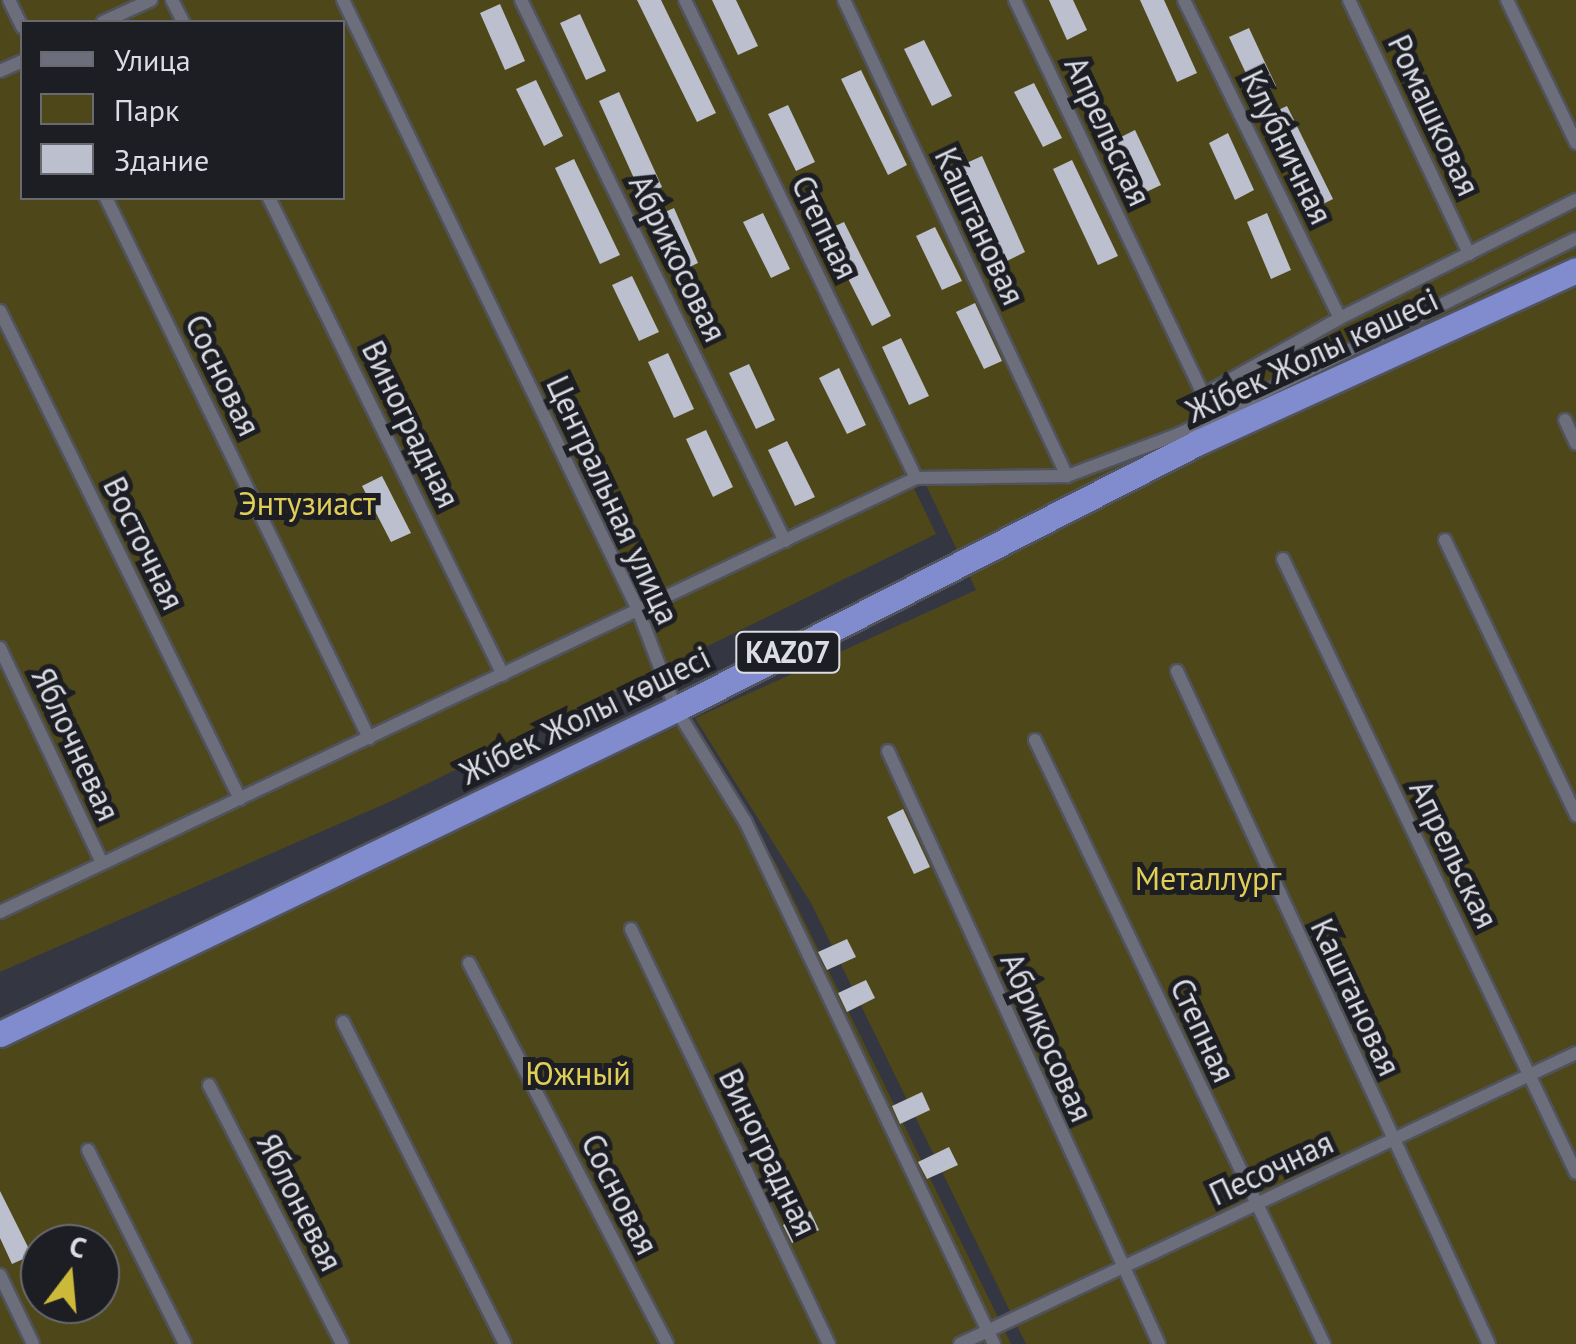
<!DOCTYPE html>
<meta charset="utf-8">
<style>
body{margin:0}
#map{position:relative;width:1576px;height:1344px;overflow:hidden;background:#343641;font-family:"PT Sans",sans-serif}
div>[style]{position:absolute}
.green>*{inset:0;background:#4e471a}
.building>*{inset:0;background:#bcbfcd}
.roads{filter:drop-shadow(2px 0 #51535c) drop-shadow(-2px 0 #51535c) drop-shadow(0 2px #51535c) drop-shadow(0 -2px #51535c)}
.street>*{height:12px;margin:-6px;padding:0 6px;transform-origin:6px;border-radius:6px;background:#6c6f7b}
.highway>*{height:25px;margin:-12.5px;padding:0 12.5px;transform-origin:12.5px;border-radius:12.5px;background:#818ccf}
span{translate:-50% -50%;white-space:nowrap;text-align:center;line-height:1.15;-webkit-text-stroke:10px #1d1e23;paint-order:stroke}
.shield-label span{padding:2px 8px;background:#1d1e23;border:2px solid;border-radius:8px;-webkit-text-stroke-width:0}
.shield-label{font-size:30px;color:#dbdde4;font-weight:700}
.street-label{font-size:32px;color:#dbdde4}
.park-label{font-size:32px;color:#e0ce56}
.legend{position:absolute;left:20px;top:20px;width:325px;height:180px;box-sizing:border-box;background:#1d1e23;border:2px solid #696a70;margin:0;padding:12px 18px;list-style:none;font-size:30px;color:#dbdde4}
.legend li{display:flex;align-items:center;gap:20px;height:50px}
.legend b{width:50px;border:2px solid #696a70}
.north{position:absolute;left:20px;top:1224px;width:100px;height:100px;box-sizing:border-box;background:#1d1e23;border:2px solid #696a70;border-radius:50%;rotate:16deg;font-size:28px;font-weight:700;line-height:40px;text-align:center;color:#dbdde4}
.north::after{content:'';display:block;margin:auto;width:35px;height:45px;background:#ccb939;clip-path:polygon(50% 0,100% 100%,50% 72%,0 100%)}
</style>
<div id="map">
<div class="green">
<i style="clip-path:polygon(evenodd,0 0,679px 0,936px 534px,396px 799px,0 972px,0 0,22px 22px,342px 22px,342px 198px,22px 198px,22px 22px)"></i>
<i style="clip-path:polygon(695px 0,1576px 0,1576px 1344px,1026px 1344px,811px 903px,695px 718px,976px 590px)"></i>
<i style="clip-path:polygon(evenodd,689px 721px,777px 865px,1011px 1344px,0 1344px,0 1046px,689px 721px,40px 1244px,100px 1244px,100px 1304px,40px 1304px,40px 1244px)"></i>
</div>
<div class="building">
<i style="clip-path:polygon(637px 0,661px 0,716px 113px,697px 122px)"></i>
<i style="clip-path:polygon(712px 0,736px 0,758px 46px,738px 55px)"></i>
<i style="clip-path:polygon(1049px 0,1073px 0,1087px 30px,1067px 40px)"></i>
<i style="clip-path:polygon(1140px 0,1164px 0,1197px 73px,1177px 82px)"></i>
<i style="clip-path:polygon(500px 4px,525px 61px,505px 70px,480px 13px)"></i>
<i style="clip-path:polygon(580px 14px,606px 71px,586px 80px,560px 23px)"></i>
<i style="clip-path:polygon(1249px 28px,1276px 86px,1256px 95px,1229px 37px)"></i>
<i style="clip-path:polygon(924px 40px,952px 96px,932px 106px,904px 49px)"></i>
<i style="clip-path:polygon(861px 70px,907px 165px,888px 175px,841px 79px)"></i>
<i style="clip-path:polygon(536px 80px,563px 136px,544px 146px,516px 89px)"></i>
<i style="clip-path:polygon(1034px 83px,1062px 138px,1043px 147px,1014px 92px)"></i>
<i style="clip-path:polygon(619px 92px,662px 187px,642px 196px,599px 101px)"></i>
<i style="clip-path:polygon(788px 105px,815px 162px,796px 171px,768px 114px)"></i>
<i style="clip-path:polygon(1287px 106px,1333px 199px,1313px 209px,1267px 115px)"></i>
<i style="clip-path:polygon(1135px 130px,1161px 185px,1142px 194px,1115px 140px)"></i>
<i style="clip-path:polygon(1228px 133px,1254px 190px,1235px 200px,1209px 143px)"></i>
<i style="clip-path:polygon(982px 156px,1025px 252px,1005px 262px,962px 165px)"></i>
<i style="clip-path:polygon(574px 159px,620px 255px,600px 264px,555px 168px)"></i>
<i style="clip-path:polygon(1072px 160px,1118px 256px,1098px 265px,1053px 169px)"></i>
<i style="clip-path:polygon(674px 208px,698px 263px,679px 272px,654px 217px)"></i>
<i style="clip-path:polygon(763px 213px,790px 269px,771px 278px,743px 222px)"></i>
<i style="clip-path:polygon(1267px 213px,1291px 270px,1271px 279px,1247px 222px)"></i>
<i style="clip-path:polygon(844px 222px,891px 316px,872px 326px,824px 231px)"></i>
<i style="clip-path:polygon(935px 227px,962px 281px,942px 290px,916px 236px)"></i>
<i style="clip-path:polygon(632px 276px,659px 332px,639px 341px,612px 285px)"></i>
<i style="clip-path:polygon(975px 303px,1002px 361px,984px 369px,956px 312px)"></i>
<i style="clip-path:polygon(901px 338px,929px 396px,909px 405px,882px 347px)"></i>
<i style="clip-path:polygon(668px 353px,694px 409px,674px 418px,648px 362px)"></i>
<i style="clip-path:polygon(749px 364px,775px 420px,756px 429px,729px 373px)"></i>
<i style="clip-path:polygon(839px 368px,866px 425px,847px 434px,819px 378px)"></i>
<i style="clip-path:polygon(706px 430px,733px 487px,713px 497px,686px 439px)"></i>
<i style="clip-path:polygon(787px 441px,815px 497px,795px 506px,768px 450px)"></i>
<i style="clip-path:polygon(382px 476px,411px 533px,391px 542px,362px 486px)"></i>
<i style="clip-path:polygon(903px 809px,930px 867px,914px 874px,887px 817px)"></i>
<i style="clip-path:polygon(847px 939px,856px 957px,827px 970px,818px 952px)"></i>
<i style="clip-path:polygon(866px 980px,875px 998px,847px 1012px,838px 993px)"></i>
<i style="clip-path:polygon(922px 1092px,930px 1110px,900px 1124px,892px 1106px)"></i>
<i style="clip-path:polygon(949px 1147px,958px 1165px,927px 1179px,918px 1162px)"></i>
<i style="clip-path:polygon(0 1191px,32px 1255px,12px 1264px,0 1238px)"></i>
<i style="clip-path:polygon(810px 1211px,819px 1230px,792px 1243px,783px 1225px)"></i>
</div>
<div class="roads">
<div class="street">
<i style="left:9px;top:0;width:30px;rotate:64deg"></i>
<i style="left:172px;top:0;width:25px;rotate:63deg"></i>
<i style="left:343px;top:0;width:678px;rotate:64.19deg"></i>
<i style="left:638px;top:610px;width:106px;rotate:69deg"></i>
<i style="left:676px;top:709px;width:132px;rotate:58.4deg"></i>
<i style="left:745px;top:821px;width:579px;rotate:64.54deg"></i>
<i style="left:521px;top:0;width:602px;rotate:63.99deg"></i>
<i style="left:685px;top:0;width:531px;rotate:64.21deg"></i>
<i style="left:844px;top:0;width:526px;rotate:64.9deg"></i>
<i style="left:1015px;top:0;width:437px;rotate:64.5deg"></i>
<i style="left:1203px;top:395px;width:157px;rotate:-29.3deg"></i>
<i style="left:1340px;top:318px;width:264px;rotate:-26.6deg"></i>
<i style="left:1184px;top:0;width:354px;rotate:63.9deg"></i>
<i style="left:1349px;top:0;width:281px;rotate:64.7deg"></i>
<i style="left:1507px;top:0;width:159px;rotate:64.2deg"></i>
<i style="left:103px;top:22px;width:53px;rotate:-24.6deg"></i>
<i style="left:0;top:71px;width:24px;rotate:-24deg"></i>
<i style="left:106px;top:198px;width:601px;rotate:64.03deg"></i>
<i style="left:269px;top:198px;width:531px;rotate:63.87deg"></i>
<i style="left:0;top:311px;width:544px;rotate:63.81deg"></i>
<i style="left:1565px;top:420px;width:26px;rotate:65deg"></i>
<i style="left:1445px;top:540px;width:305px;rotate:64.5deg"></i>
<i style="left:1283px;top:559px;width:680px;rotate:64.49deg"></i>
<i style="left:0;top:648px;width:238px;rotate:64.6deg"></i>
<i style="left:1177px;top:671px;width:742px;rotate:65.13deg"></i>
<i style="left:1035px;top:740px;width:670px;rotate:64.43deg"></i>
<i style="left:888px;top:751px;width:652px;rotate:65.44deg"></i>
<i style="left:0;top:912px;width:1014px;rotate:-25.35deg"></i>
<i style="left:916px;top:478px;width:151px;rotate:-0.8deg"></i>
<i style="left:1067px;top:476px;width:120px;rotate:-20.6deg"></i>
<i style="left:1179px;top:434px;width:442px;rotate:-26.2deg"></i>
<i style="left:631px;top:929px;width:460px;rotate:64.5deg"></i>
<i style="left:469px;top:963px;width:429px;rotate:62.5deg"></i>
<i style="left:343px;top:1022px;width:360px;rotate:63.3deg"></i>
<i style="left:209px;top:1085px;width:291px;rotate:62.8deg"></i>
<i style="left:88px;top:1150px;width:217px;rotate:63.4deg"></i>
<i style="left:0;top:1275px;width:76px;rotate:64.4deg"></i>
<i style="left:960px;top:1344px;width:681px;rotate:-25.29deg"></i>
</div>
<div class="highway">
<i style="left:0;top:1034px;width:750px;rotate:-25.68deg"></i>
<i style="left:676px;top:709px;width:587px;rotate:-27.05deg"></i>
<i style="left:1199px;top:442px;width:414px;rotate:-24.5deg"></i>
</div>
</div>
<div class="shield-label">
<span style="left:788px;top:652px">KAZ07</span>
</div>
<div class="street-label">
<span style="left:1434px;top:115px;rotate:65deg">Ромашковая</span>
<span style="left:1108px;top:131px;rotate:65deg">Апрельская</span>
<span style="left:1287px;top:147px;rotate:64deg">Клубничная</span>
<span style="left:980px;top:226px;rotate:65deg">Каштановая</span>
<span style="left:825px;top:227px;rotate:64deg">Степная</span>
<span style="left:678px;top:258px;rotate:64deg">Абрикосовая</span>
<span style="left:1312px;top:355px;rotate:-25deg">Жібек Жолы көшесі</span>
<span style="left:223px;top:375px;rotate:64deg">Сосновая</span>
<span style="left:411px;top:424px;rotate:64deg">Виноградная</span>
<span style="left:613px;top:500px;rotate:65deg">Центральная улица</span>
<span style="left:144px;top:543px;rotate:64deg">Восточная</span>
<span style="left:585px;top:715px;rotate:-26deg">Жібек Жолы көшесі</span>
<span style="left:76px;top:744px;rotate:65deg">Яблочневая</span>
<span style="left:1454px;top:854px;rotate:64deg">Апрельская</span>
<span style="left:1356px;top:997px;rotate:65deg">Каштановая</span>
<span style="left:1203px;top:1030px;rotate:65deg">Степная</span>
<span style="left:1047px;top:1037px;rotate:66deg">Абрикосовая</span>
<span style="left:768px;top:1152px;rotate:64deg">Виноградная</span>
<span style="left:1271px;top:1168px;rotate:-25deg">Песочная</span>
<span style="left:620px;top:1194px;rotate:63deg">Сосновая</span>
<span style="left:300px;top:1202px;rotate:63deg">Яблоневая</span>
</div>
<div class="park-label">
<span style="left:307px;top:503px">Энтузиаст</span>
<span style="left:1208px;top:878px">Металлург</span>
<span style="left:578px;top:1073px">Южный</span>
</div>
<ul class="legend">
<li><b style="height:12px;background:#6c6f7b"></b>Улица</li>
<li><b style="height:28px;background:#4e471a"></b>Парк</li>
<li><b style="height:28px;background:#bcbfcd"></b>Здание</li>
</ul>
<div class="north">С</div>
</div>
